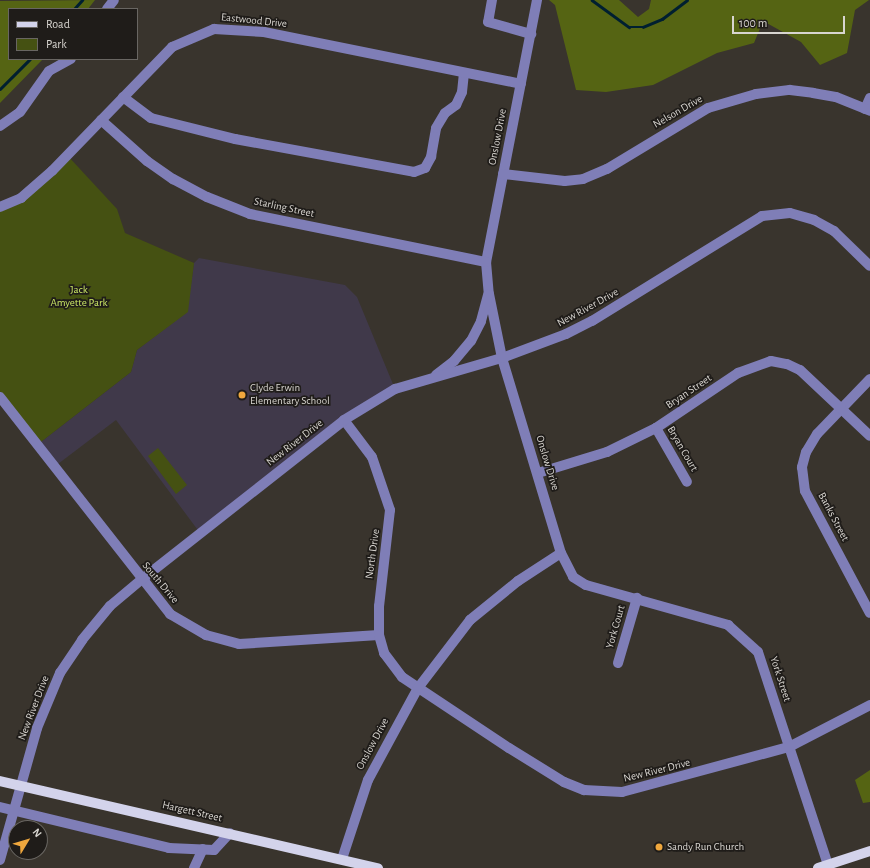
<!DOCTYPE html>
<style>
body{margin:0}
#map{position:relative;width:870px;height:868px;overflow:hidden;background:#39342d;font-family:"Alegreya Sans",sans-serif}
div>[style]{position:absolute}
.education>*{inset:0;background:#40394a}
.green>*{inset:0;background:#455112}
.forest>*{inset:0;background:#556413}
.stream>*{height:2.5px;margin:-1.25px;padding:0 1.25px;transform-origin:1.25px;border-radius:1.25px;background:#001f30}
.minor>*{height:10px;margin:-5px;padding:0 5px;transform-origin:5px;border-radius:5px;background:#7f7eb7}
.major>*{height:10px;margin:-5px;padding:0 5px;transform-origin:5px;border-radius:5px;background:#d3d3eb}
.dots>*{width:11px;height:11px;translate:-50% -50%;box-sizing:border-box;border:2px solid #1f1c19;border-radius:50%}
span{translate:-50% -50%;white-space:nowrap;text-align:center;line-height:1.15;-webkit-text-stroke:3.5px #1f1c19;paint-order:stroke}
.street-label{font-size:11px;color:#d8d5d0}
.park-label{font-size:11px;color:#cce866}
.poi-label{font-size:11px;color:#d8d5d0}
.left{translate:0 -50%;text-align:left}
.legend{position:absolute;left:8px;top:8px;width:130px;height:52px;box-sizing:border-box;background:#1f1c19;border:1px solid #696662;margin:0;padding:5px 7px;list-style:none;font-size:12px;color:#d8d5d0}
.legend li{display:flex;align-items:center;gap:8px;height:20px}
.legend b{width:20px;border:1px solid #696662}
.north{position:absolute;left:8px;top:820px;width:40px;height:40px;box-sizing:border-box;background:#1f1c19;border:1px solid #696662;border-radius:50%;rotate:52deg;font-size:11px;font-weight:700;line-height:16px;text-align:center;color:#d8d5d0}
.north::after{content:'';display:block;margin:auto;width:14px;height:18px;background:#efa73d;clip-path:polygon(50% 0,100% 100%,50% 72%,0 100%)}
.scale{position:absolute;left:732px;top:16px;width:113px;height:18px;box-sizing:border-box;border:2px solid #d8d5d0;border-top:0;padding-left:5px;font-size:12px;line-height:14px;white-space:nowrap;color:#d8d5d0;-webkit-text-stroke:3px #1f1c19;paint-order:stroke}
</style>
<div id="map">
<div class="education">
<i style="clip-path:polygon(199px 258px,345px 285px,357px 297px,395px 389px,372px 401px,200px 533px,116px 420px,54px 467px,37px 445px,131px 372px,137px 350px,187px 312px,194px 263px)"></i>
</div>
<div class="green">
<i style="clip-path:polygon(67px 155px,117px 209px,125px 233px,194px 263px,188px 312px,137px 350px,131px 372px,37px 445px,0 397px,0 207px,21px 198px)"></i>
<i style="clip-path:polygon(158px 448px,187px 485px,176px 494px,148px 456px)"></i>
</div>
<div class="forest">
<i style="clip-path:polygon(95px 0,88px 9px,9px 9px,9px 59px,43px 59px,0 103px,0 1px)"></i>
<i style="clip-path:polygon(549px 0,619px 0,638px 17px,649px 9px,651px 0,869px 0,855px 10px,847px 53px,820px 65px,801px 42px,763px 21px,754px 43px,717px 53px,653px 85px,606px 92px,576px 90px,555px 5px)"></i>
<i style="clip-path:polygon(870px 770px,870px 802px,863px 803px,855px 780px)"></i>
</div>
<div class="stream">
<i style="left:592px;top:0;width:46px;rotate:36.1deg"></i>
<i style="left:629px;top:27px;width:14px"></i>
<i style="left:643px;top:27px;width:21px;rotate:-23deg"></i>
<i style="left:662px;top:19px;width:31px;rotate:-37deg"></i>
<i style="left:74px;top:9px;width:12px;rotate:-48deg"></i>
<i style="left:0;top:89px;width:42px;rotate:-45deg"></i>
</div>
<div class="minor">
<i style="left:492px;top:0;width:22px;rotate:100deg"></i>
<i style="left:488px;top:22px;width:45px;rotate:15.6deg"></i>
<i style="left:537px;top:0;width:267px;rotate:101deg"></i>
<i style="left:486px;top:262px;width:32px;rotate:85deg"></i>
<i style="left:489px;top:294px;width:65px;rotate:78.5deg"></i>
<i style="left:502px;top:358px;width:204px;rotate:73.2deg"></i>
<i style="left:561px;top:553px;width:27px;rotate:63deg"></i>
<i style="left:573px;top:577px;width:15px;rotate:32deg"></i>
<i style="left:586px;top:585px;width:148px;rotate:15.7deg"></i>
<i style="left:728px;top:625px;width:40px;rotate:42deg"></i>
<i style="left:758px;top:652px;width:224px;rotate:71.8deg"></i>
<i style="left:107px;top:9px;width:11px;rotate:-52deg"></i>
<i style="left:123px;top:97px;width:35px;rotate:37deg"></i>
<i style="left:151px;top:118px;width:87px;rotate:14deg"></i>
<i style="left:235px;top:139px;width:182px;rotate:10.4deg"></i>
<i style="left:414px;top:172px;width:12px;rotate:-20deg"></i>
<i style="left:425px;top:168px;width:13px;rotate:-61deg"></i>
<i style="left:431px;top:157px;width:29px;rotate:-80deg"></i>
<i style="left:436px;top:128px;width:17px;rotate:-59deg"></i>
<i style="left:445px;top:113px;width:14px;rotate:-36deg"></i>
<i style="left:456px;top:105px;width:14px;rotate:-65deg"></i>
<i style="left:462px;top:92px;width:19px;rotate:-84deg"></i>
<i style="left:865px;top:109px;width:12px;rotate:-66deg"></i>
<i style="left:101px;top:120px;width:62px;rotate:41.7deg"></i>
<i style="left:147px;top:161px;width:32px;rotate:35deg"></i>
<i style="left:173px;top:179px;width:38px;rotate:28deg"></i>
<i style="left:207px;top:197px;width:46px;rotate:21.6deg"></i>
<i style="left:250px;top:214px;width:241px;rotate:11.5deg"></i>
<i style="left:0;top:126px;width:24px;rotate:-35deg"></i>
<i style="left:20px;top:112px;width:50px;rotate:-54.7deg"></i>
<i style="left:49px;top:71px;width:25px;rotate:-29deg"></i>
<i style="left:503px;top:174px;width:62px;rotate:6.4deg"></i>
<i style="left:565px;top:181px;width:18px;rotate:-6deg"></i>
<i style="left:583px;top:179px;width:26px;rotate:-23deg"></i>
<i style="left:607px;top:169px;width:118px;rotate:-31.1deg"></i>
<i style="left:708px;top:108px;width:50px;rotate:-16.3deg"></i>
<i style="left:756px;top:94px;width:34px;rotate:-7deg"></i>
<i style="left:790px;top:90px;width:23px;rotate:7deg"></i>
<i style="left:813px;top:93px;width:23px;rotate:10deg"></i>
<i style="left:836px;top:97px;width:37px;rotate:22deg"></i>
<i style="left:0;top:207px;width:23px;rotate:-23deg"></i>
<i style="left:21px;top:198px;width:41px;rotate:-41.1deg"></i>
<i style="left:52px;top:171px;width:173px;rotate:-45.9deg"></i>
<i style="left:172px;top:47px;width:46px;rotate:-23.2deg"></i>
<i style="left:214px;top:29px;width:50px;rotate:3.4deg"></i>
<i style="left:264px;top:32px;width:262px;rotate:11.4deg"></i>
<i style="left:436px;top:375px;width:23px;rotate:-38deg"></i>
<i style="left:454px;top:361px;width:26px;rotate:-50deg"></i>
<i style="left:471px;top:341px;width:22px;rotate:-63deg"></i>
<i style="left:481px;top:321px;width:27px;rotate:-75deg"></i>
<i style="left:870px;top:379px;width:76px;rotate:133.9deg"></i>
<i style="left:817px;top:434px;width:21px;rotate:121deg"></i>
<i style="left:806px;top:452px;width:16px;rotate:105deg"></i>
<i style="left:802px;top:467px;width:24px;rotate:83deg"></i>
<i style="left:805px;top:491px;width:138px;rotate:62deg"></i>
<i style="left:0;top:397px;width:276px;rotate:51.9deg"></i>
<i style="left:170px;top:614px;width:42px;rotate:30.3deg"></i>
<i style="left:206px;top:635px;width:34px;rotate:15deg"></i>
<i style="left:239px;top:644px;width:140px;rotate:-3.7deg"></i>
<i style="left:344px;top:420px;width:46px;rotate:52.9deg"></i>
<i style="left:372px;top:457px;width:56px;rotate:71.2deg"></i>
<i style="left:390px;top:510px;width:97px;rotate:96.5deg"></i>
<i style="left:379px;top:606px;width:29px;rotate:90deg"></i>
<i style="left:379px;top:635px;width:19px;rotate:74deg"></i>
<i style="left:384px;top:653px;width:30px;rotate:53deg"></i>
<i style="left:402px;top:677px;width:128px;rotate:33.6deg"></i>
<i style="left:509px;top:748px;width:65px;rotate:31.7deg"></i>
<i style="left:564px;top:782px;width:22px;rotate:22deg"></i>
<i style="left:584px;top:790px;width:38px;rotate:3deg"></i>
<i style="left:622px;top:792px;width:173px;rotate:-15.1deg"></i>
<i style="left:789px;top:747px;width:91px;rotate:-27.4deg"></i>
<i style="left:656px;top:428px;width:62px;rotate:60.1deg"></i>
<i style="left:538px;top:473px;width:72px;rotate:-16.9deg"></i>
<i style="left:607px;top:452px;width:55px;rotate:-26.1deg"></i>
<i style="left:656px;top:428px;width:99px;rotate:-33.9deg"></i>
<i style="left:738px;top:373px;width:35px;rotate:-20deg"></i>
<i style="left:771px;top:361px;width:16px;rotate:11deg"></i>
<i style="left:787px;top:364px;width:14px;rotate:25deg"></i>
<i style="left:800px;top:370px;width:96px;rotate:43.3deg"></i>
<i style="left:618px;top:663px;width:68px;rotate:-73.7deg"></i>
<i style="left:0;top:807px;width:174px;rotate:13.6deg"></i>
<i style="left:169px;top:848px;width:45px;rotate:2.5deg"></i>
<i style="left:214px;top:850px;width:23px;rotate:-47deg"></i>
<i style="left:342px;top:859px;width:83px;rotate:-71.8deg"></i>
<i style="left:368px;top:780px;width:105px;rotate:-61.5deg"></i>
<i style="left:418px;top:688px;width:86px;rotate:-52.6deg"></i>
<i style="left:470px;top:620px;width:62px;rotate:-39.1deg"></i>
<i style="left:518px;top:581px;width:51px;rotate:-33.1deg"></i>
<i style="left:0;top:860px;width:137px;rotate:-74.3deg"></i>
<i style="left:37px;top:728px;width:60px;rotate:-67.3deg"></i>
<i style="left:60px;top:673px;width:40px;rotate:-56deg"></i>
<i style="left:82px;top:640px;width:44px;rotate:-50.5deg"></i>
<i style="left:110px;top:606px;width:40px;rotate:-40deg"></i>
<i style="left:141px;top:580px;width:258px;rotate:-38.2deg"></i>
<i style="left:344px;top:420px;width:60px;rotate:-31.3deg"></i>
<i style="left:395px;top:389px;width:111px;rotate:-16.2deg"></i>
<i style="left:502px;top:358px;width:68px;rotate:-20.6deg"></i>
<i style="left:566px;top:334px;width:29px;rotate:-27deg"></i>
<i style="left:592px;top:321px;width:200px;rotate:-31.7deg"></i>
<i style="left:762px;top:216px;width:28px;rotate:-6deg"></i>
<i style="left:790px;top:213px;width:25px;rotate:16deg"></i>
<i style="left:814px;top:220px;width:23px;rotate:29deg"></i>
<i style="left:834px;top:231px;width:50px;rotate:44.2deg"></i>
<i style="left:194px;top:868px;width:21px;rotate:-65deg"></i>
</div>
<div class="major">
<i style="left:0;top:781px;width:388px;rotate:13deg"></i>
<i style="left:818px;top:868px;width:55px;rotate:-18.1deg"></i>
</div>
<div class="dots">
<i style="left:242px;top:395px;background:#efa73d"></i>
<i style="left:659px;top:847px;background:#efa73d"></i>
</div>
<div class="street-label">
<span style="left:254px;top:21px;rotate:6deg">Eastwood Drive</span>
<span style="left:678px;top:112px;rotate:-30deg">Nelson Drive</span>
<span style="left:498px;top:137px;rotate:-79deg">Onslow Drive</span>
<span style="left:284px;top:208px;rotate:12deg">Starling Street</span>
<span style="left:588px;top:308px;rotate:-29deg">New River Drive</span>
<span style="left:689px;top:392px;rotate:-34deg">Bryan Street</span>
<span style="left:295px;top:443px;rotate:-38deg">New River Drive</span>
<span style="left:682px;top:449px;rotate:60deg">Bryan Court</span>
<span style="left:547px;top:463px;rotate:73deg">Onslow Drive</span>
<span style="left:833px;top:517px;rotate:62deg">Banks Street</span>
<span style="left:373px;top:554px;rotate:-82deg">North Drive</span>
<span style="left:160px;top:583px;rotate:50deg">South Drive</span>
<span style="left:616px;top:627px;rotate:-74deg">York Court</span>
<span style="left:780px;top:679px;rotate:72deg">York Street</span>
<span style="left:34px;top:708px;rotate:-69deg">New River Drive</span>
<span style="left:373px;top:744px;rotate:-62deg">Onslow Drive</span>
<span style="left:657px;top:771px;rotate:-14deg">New River Drive</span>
<span style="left:192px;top:812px;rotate:13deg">Hargett Street</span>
</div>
<div class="park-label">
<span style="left:79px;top:297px">Jack<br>Amyette Park</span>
</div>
<div class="poi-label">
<span class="left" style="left:250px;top:395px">Clyde Erwin<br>Elementary School</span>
<span class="left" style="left:667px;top:847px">Sandy Run Church</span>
</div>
<ul class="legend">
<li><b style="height:5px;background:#d3d3eb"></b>Road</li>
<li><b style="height:11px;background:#455112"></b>Park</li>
</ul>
<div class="north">N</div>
<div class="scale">100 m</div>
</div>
